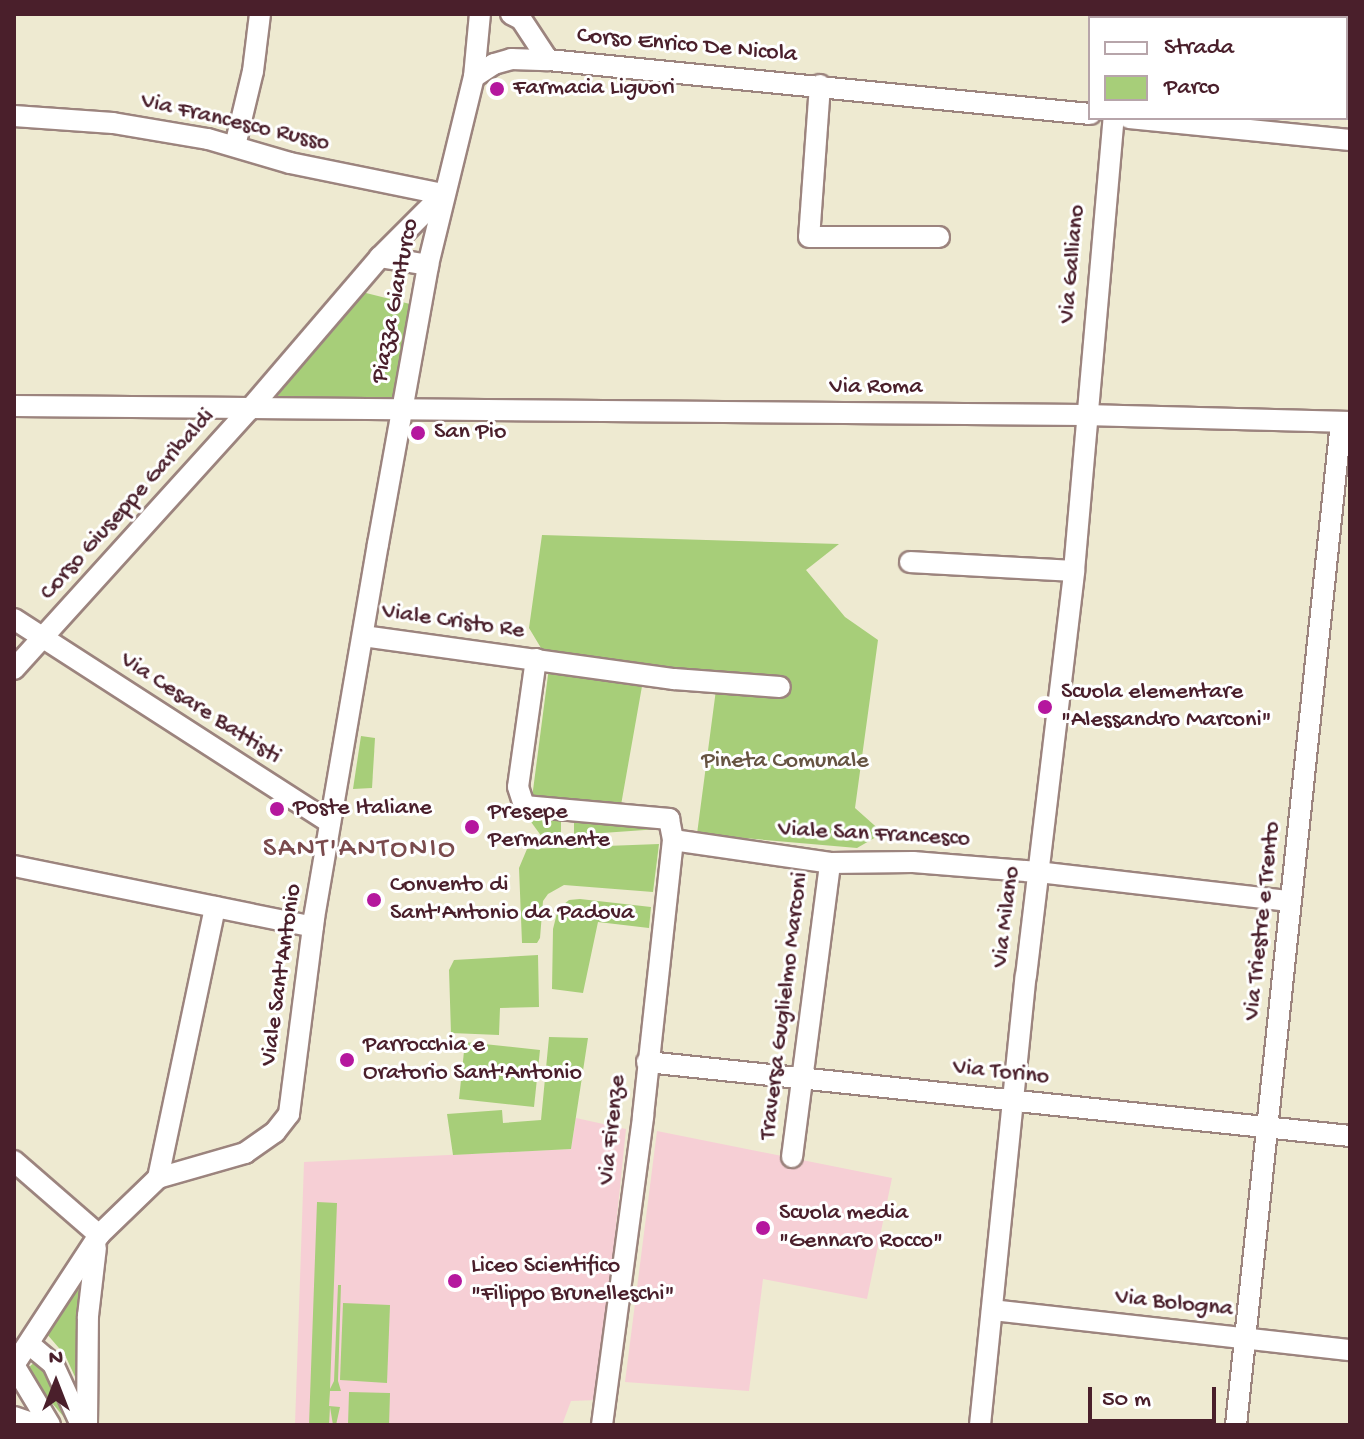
<!DOCTYPE html>
<style>
body{margin:0}
#map{position:relative;width:1364px;height:1439px;overflow:hidden;background:#eeead1;font-family:"Gochi Hand",sans-serif}
div>[style]{position:absolute}
.built>*{inset:0;background:#f6cfd5}
.green>*{inset:0;background:#a7ce79}
.roads{filter:drop-shadow(2px 0 #9c847e) drop-shadow(-2px 0 #9c847e) drop-shadow(0 2px #9c847e) drop-shadow(0 -2px #9c847e)}
.minor>*{height:20px;margin:-10px;padding:0 10px;transform-origin:10px;border-radius:10px;background:#fff}
.dots>*{width:22px;height:22px;translate:-50% -50%;box-sizing:border-box;border:4px solid #fff;border-radius:50%}
span{translate:-50% -50%;white-space:nowrap;text-align:center;line-height:1.15;-webkit-text-stroke:6px #fff;paint-order:stroke}
.street-label{font-size:24px;color:#4a1f2b}
.poi-label{font-size:24px;color:#4a1f2b}
.left{translate:0 -50%;text-align:left}
.park-label{font-size:24px;color:#665442}
.quarter-label{font-size:28px;color:#7a4b4d;letter-spacing:2px}
.frame{position:absolute;inset:0;border:16px solid #4a1f2b;pointer-events:none}
.legend{position:absolute;left:1088px;top:16px;width:260px;height:104px;box-sizing:border-box;background:#fff;border:2px solid #b7a5aa;margin:0;padding:10px 14px;list-style:none;font-size:24px;color:#4a1f2b}
.legend li{display:flex;align-items:center;gap:16px;height:40px}
.legend b{width:40px;border:2px solid #b7a5aa}
.north{position:absolute;left:16px;top:1343px;width:80px;height:80px;-webkit-text-stroke:6px #fff;paint-order:stroke;rotate:0deg;font-size:22px;font-weight:700;line-height:32px;text-align:center;color:#4a1f2b}
.north::after{content:'';display:block;margin:auto;width:28px;height:36px;background:#4a1f2b;clip-path:polygon(50% 0,100% 100%,50% 72%,0 100%)}
.scale{position:absolute;left:1088px;top:1387px;width:128px;height:36px;box-sizing:border-box;border:4px solid #4a1f2b;border-top:0;padding-left:10px;font-size:24px;line-height:28px;white-space:nowrap;color:#4a1f2b;-webkit-text-stroke:6px #fff;paint-order:stroke}
</style>
<div id="map">
<div class="built">
<i style="clip-path:polygon(576px 1118px,626px 1129px,598px 1400px,571px 1401px,562px 1425px,295px 1425px,304px 1162px,571px 1149px)"></i>
<i style="clip-path:polygon(657px 1131px,892px 1178px,867px 1299px,763px 1279px,749px 1391px,625px 1382px)"></i>
</div>
<div class="green">
<i style="clip-path:polygon(362px 292px,414px 305px,395px 404px,271px 404px)"></i>
<i style="clip-path:polygon(542px 535px,839px 544px,806px 570px,845px 617px,878px 640px,855px 808px,883px 833px,857px 848px,697px 834px,717px 682px,644px 675px,621px 805px,532px 798px,551px 652px,541px 648px,529px 628px)"></i>
<i style="clip-path:polygon(361px 736px,375px 738px,372px 788px,353px 789px)"></i>
<i style="clip-path:polygon(526px 815px,561px 818px,561px 836px,542px 837px)"></i>
<i style="clip-path:polygon(574px 818px,658px 824px,659px 829px,574px 835px)"></i>
<i style="clip-path:polygon(659px 844px,653px 892px,564px 885px,548px 894px,543px 901px,540px 938px,537px 943px,522px 943px,519px 868px,527px 849px)"></i>
<i style="clip-path:polygon(580px 899px,651px 907px,649px 928px,598px 922px,583px 993px,552px 989px,553px 929px,558px 909px,569px 900px)"></i>
<i style="clip-path:polygon(538px 955px,539px 1007px,500px 1008px,499px 1035px,451px 1033px,449px 970px,454px 960px)"></i>
<i style="clip-path:polygon(549px 1037px,588px 1038px,571px 1149px,453px 1155px,447px 1114px,502px 1110px,503px 1123px,541px 1120px)"></i>
<i style="clip-path:polygon(465px 1042px,540px 1050px,534px 1107px,459px 1099px)"></i>
<i style="clip-path:polygon(317px 1202px,337px 1203px,330px 1389px,334px 1381px,338px 1285px,341px 1285px,338px 1381px,341px 1391px,330px 1391px,329px 1406px,340px 1407px,336px 1425px,333px 1425px,330px 1407px,329px 1425px,309px 1425px)"></i>
<i style="clip-path:polygon(79px 1285px,76px 1379px,65px 1355px,46px 1333px)"></i>
<i style="clip-path:polygon(343px 1303px,390px 1305px,387px 1383px,340px 1380px)"></i>
<i style="clip-path:polygon(36px 1361px,44px 1362px,69px 1423px,29px 1376px,29px 1367px)"></i>
<i style="clip-path:polygon(349px 1392px,390px 1393px,389px 1425px,348px 1425px)"></i>
</div>
<div class="roads">
<div class="minor">
<i style="left:511px;top:14px;width:11px;rotate:27deg"></i>
<i style="left:521px;top:19px;width:49px;rotate:56.6deg"></i>
<i style="left:1125px;top:18px;width:4px;rotate:-90deg"></i>
<i style="left:474px;top:77px;width:24px;rotate:-33deg"></i>
<i style="left:494px;top:64px;width:18px;rotate:-16deg"></i>
<i style="left:511px;top:59px;width:37px;rotate:2deg"></i>
<i style="left:548px;top:60px;width:545px;rotate:5.69deg"></i>
<i style="left:820px;top:85px;width:152px;rotate:94.1deg"></i>
<i style="left:809px;top:237px;width:130px"></i>
<i style="left:14px;top:116px;width:99px;rotate:4deg"></i>
<i style="left:113px;top:123px;width:96px;rotate:9.6deg"></i>
<i style="left:208px;top:139px;width:85px;rotate:16.3deg"></i>
<i style="left:290px;top:163px;width:156px;rotate:11.5deg"></i>
<i style="left:1129px;top:118px;width:222px;rotate:5.7deg"></i>
<i style="left:235px;top:146px;width:77px;rotate:-76.5deg"></i>
<i style="left:253px;top:71px;width:57px;rotate:-83deg"></i>
<i style="left:380px;top:257px;width:49px;rotate:9.5deg"></i>
<i style="left:14px;top:406px;width:1071px;rotate:0.48deg"></i>
<i style="left:1085px;top:415px;width:265px;rotate:1.5deg"></i>
<i style="left:910px;top:562px;width:164px;rotate:3.1deg"></i>
<i style="left:14px;top:619px;width:376px;rotate:32.8deg"></i>
<i style="left:363px;top:636px;width:314px;rotate:7.9deg"></i>
<i style="left:674px;top:679px;width:106px;rotate:4.3deg"></i>
<i style="left:536px;top:659px;width:129px;rotate:98deg"></i>
<i style="left:518px;top:787px;width:20px;rotate:72deg"></i>
<i style="left:524px;top:806px;width:146px;rotate:5.1deg"></i>
<i style="left:669px;top:819px;width:21px;rotate:79deg"></i>
<i style="left:673px;top:840px;width:159px;rotate:8.3deg"></i>
<i style="left:830px;top:863px;width:83px;rotate:-0.7deg"></i>
<i style="left:913px;top:862px;width:125px;rotate:4.6deg"></i>
<i style="left:1038px;top:872px;width:254px;rotate:6.6deg"></i>
<i style="left:14px;top:669px;width:350px;rotate:-47.8deg"></i>
<i style="left:249px;top:410px;width:201px;rotate:-49.4deg"></i>
<i style="left:380px;top:257px;width:89px;rotate:-45deg"></i>
<i style="left:14px;top:866px;width:305px;rotate:11.5deg"></i>
<i style="left:647px;top:1062px;width:707px;rotate:6.01deg"></i>
<i style="left:792px;top:1157px;width:296px;rotate:-82.6deg"></i>
<i style="left:14px;top:1161px;width:113px;rotate:41deg"></i>
<i style="left:158px;top:1178px;width:277px;rotate:-78.1deg"></i>
<i style="left:992px;top:1310px;width:360px;rotate:6.4deg"></i>
<i style="left:29px;top:1344px;width:31px;rotate:40deg"></i>
<i style="left:53px;top:1364px;width:67px;rotate:65.3deg"></i>
<i style="left:14px;top:1417px;width:24px;rotate:19deg"></i>
<i style="left:50px;top:1425px;width:70px;rotate:-121deg"></i>
<i style="left:14px;top:1365px;width:155px;rotate:-56.8deg"></i>
<i style="left:99px;top:1235px;width:82px;rotate:-44deg"></i>
<i style="left:158px;top:1178px;width:91px;rotate:-16deg"></i>
<i style="left:245px;top:1153px;width:37px;rotate:-35deg"></i>
<i style="left:275px;top:1132px;width:23px;rotate:-52deg"></i>
<i style="left:289px;top:1114px;width:198px;rotate:-82.7deg"></i>
<i style="left:314px;top:918px;width:379px;rotate:-80.3deg"></i>
<i style="left:378px;top:544px;width:283px;rotate:-79.8deg"></i>
<i style="left:428px;top:265px;width:194px;rotate:-76.3deg"></i>
<i style="left:474px;top:77px;width:63px;rotate:-84.6deg"></i>
<i style="left:87px;top:1425px;width:109px;rotate:-89.5deg"></i>
<i style="left:88px;top:1316px;width:69px;rotate:-83.4deg"></i>
<i style="left:602px;top:1425px;width:312px;rotate:-82.4deg"></i>
<i style="left:643px;top:1116px;width:278px;rotate:-83.8deg"></i>
<i style="left:980px;top:1425px;width:451px;rotate:-84.2deg"></i>
<i style="left:1026px;top:976px;width:408px;rotate:-83.2deg"></i>
<i style="left:1074px;top:571px;width:455px;rotate:-85deg"></i>
<i style="left:1236px;top:1425px;width:1008px;rotate:-84.02deg"></i>
</div>
</div>
<div class="dots">
<i style="left:497px;top:89px;background:#b5179e"></i>
<i style="left:418px;top:433px;background:#b5179e"></i>
<i style="left:1045px;top:707px;background:#b5179e"></i>
<i style="left:277px;top:809px;background:#b5179e"></i>
<i style="left:472px;top:827px;background:#b5179e"></i>
<i style="left:374px;top:900px;background:#b5179e"></i>
<i style="left:347px;top:1060px;background:#b5179e"></i>
<i style="left:763px;top:1228px;background:#b5179e"></i>
<i style="left:455px;top:1281px;background:#b5179e"></i>
</div>
<div class="street-label">
<span style="left:687px;top:46px;rotate:5deg">Corso Enrico De Nicola</span>
<span style="left:235px;top:123px;rotate:13deg">Via Francesco Russo</span>
<span style="left:1073px;top:264px;rotate:-85deg">Via Galliano</span>
<span style="left:396px;top:301px;rotate:-79deg">Piazza Gianturco</span>
<span style="left:876px;top:388px">Via Roma</span>
<span style="left:128px;top:505px;rotate:-48deg">Corso Giuseppe Garibaldi</span>
<span style="left:453px;top:622px;rotate:8deg">Viale Cristo Re</span>
<span style="left:200px;top:709px;rotate:33deg">Via Cesare Battisti</span>
<span style="left:874px;top:835px;rotate:3deg">Viale San Francesco</span>
<span style="left:1007px;top:917px;rotate:-83deg">Via Milano</span>
<span style="left:1263px;top:921px;rotate:-84deg">Via Triestre e Trento</span>
<span style="left:282px;top:975px;rotate:-82deg">Viale Sant'Antonio</span>
<span style="left:785px;top:1006px;rotate:-83deg">Traversa Guglielmo Marconi</span>
<span style="left:1001px;top:1073px;rotate:6deg">Via Torino</span>
<span style="left:613px;top:1130px;rotate:-84deg">Via Firenze</span>
<span style="left:1174px;top:1304px;rotate:6deg">Via Bologna</span>
</div>
<div class="poi-label">
<span class="left" style="left:513px;top:89px">Farmacia Liguori</span>
<span class="left" style="left:434px;top:433px">San Pio</span>
<span class="left" style="left:1061px;top:707px">Scuola elementare<br>"Alessandro Marconi"</span>
<span class="left" style="left:293px;top:809px">Poste Italiane</span>
<span class="left" style="left:488px;top:827px">Presepe<br>Permanente</span>
<span class="left" style="left:390px;top:900px">Convento di<br>Sant'Antonio da Padova</span>
<span class="left" style="left:363px;top:1060px">Parrocchia e<br>Oratorio Sant'Antonio</span>
<span class="left" style="left:779px;top:1228px">Scuola media<br>"Gennaro Rocco"</span>
<span class="left" style="left:471px;top:1281px">Liceo Scientifico<br>"Filippo Brunelleschi"</span>
</div>
<div class="park-label">
<span style="left:785px;top:762px">Pineta Comunale</span>
</div>
<div class="quarter-label">
<span style="left:360px;top:850px">SANT'ANTONIO</span>
</div>
<div class="frame"></div>
<ul class="legend">
<li><b style="height:10px;background:#fff"></b>Strada</li>
<li><b style="height:22px;background:#a7ce79"></b>Parco</li>
</ul>
<div class="north">N</div>
<div class="scale">50 m</div>
</div>
